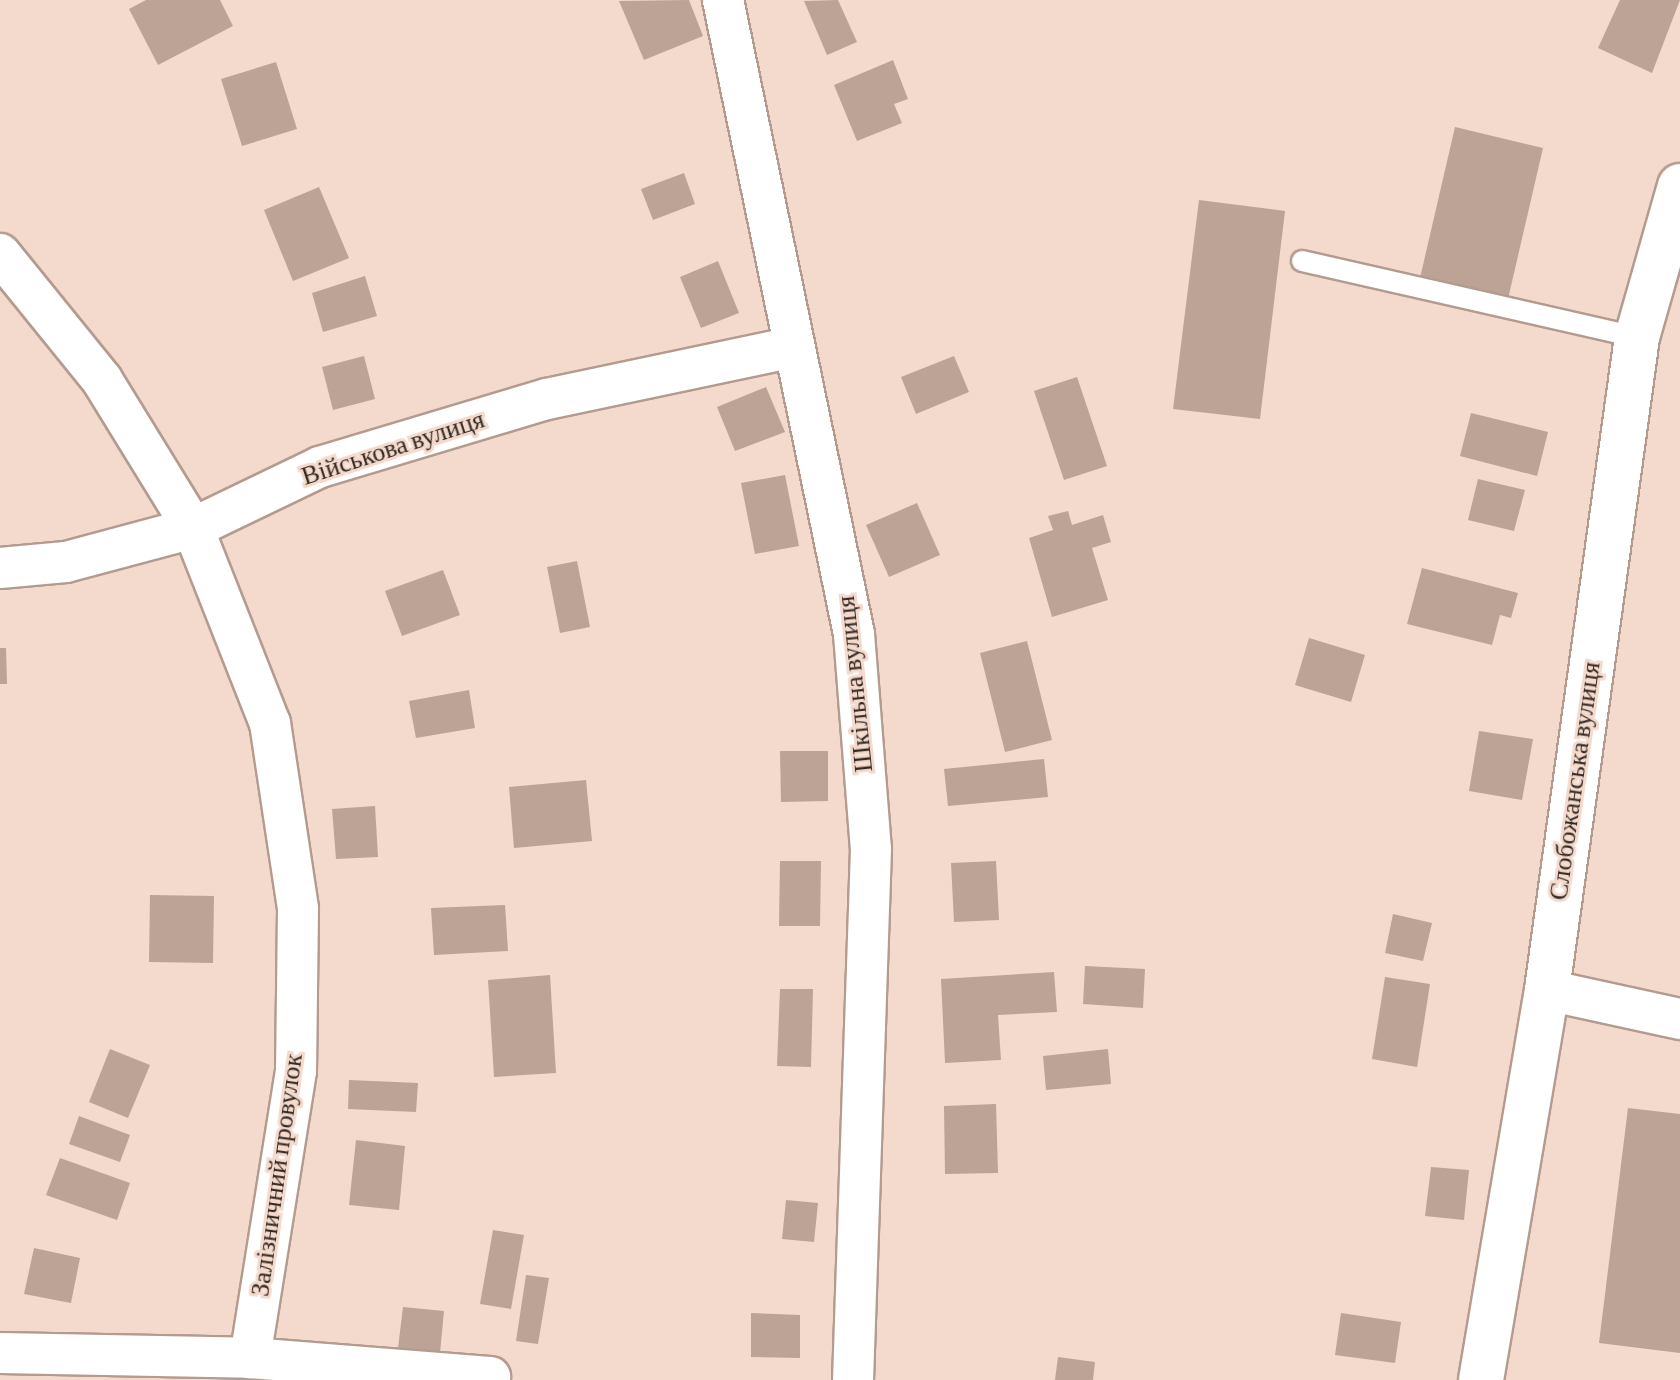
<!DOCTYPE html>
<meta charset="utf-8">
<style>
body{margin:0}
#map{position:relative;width:1680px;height:1380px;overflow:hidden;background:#f4dacc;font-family:"Crimson Pro",serif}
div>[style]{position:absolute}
.building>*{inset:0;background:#bca396}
.roads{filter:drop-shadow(2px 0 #b39b8f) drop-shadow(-2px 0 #b39b8f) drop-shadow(0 2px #b39b8f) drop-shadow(0 -2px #b39b8f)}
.service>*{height:20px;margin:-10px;padding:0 10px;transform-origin:10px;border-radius:10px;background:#fff}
.minor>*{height:40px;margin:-20px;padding:0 20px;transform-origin:20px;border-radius:20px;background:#fff}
.tertiary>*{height:44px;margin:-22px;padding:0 22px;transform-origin:22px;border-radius:22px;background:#fff}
span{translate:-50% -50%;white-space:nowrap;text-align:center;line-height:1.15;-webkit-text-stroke:6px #f4dacc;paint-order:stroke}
.street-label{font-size:26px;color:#332924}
</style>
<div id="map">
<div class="building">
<i style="clip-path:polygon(146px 0,220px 0,233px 26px,158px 65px,129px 9px)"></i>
<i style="clip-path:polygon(689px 0,703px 36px,644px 60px,619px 1px)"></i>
<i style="clip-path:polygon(838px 0,857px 42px,827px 55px,804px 1px)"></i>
<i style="clip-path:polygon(1620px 0,1680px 0,1652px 73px,1598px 48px)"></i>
<i style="clip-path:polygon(893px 60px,908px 99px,894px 104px,902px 123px,857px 141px,834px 85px)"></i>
<i style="clip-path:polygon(276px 62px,297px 129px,242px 146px,221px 79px)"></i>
<i style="clip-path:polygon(1455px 127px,1543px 148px,1508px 299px,1420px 278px)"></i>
<i style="clip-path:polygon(684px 173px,695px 204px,653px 220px,641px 189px)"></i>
<i style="clip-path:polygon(319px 187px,349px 258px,293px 281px,264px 210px)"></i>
<i style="clip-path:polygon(1199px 200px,1285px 211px,1260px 419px,1173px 409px)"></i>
<i style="clip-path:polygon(718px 261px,739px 313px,701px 328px,680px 277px)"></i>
<i style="clip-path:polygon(365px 276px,377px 316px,323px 332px,312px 293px)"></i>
<i style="clip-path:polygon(364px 356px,375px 399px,333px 410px,322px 367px)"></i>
<i style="clip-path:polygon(954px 356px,969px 392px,916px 414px,901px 377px)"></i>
<i style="clip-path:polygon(1077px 377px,1107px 466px,1064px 480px,1034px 391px)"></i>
<i style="clip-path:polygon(766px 387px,785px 432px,735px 451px,717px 407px)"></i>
<i style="clip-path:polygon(1471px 413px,1548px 432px,1537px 476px,1460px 456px)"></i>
<i style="clip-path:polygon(785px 475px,799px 546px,755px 554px,741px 483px)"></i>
<i style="clip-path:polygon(1478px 479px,1525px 490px,1514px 531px,1468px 520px)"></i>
<i style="clip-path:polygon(917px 503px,940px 555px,889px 577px,866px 525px)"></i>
<i style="clip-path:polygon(1068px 511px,1072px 525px,1103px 515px,1111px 542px,1092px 548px,1108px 600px,1052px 617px,1029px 538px,1053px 530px,1048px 516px)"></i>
<i style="clip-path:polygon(577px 561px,590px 627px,560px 633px,547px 567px)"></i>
<i style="clip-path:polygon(1422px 568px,1518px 593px,1511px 618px,1500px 615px,1492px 645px,1407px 624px)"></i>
<i style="clip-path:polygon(443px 570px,460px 615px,402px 636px,385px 591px)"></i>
<i style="clip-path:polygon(1309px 638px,1365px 655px,1351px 702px,1295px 685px)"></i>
<i style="clip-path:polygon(1027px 641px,1052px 740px,1005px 752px,980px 653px)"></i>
<i style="clip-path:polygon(0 648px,6px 648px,7px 684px,0 684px)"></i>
<i style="clip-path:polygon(469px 690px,475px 728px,416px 738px,409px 701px)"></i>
<i style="clip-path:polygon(1479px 731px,1533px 739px,1522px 800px,1469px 791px)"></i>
<i style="clip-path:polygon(780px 751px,828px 751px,828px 801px,781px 802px)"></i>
<i style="clip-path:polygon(1044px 759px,1048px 797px,948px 806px,944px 769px)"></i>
<i style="clip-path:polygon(586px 780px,592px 841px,514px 848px,509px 787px)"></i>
<i style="clip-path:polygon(375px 806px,378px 857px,336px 859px,332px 809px)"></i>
<i style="clip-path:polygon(780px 861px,821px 861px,820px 926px,779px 926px)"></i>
<i style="clip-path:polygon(996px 861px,999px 920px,954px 922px,951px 863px)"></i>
<i style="clip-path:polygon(150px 895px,214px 896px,213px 963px,149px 962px)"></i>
<i style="clip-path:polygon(505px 905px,508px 951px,434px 955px,431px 908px)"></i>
<i style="clip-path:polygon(1393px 914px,1432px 923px,1423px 961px,1385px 953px)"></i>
<i style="clip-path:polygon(1085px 966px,1145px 969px,1143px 1008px,1083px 1004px)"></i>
<i style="clip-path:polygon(1054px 972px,1057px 1012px,998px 1015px,1001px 1060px,945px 1063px,941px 979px)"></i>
<i style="clip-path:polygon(550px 975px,556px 1073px,494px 1077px,488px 980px)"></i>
<i style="clip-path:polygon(1385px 977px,1430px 984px,1417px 1067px,1372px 1059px)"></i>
<i style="clip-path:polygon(780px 989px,813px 989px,811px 1067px,777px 1066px)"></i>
<i style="clip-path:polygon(110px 1049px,150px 1065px,128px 1118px,89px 1102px)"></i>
<i style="clip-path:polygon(1108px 1049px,1111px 1084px,1046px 1090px,1043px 1056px)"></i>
<i style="clip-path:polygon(349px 1080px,418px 1083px,416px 1112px,348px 1109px)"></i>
<i style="clip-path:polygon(996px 1104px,998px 1173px,945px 1174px,944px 1106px)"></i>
<i style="clip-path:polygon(1628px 1108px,1680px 1114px,1680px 1353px,1599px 1343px)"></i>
<i style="clip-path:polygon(79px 1116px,130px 1135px,120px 1162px,69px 1144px)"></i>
<i style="clip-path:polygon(356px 1140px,405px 1146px,399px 1210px,349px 1205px)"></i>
<i style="clip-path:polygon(60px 1158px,130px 1183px,117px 1220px,46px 1195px)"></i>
<i style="clip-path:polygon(1431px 1167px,1469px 1170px,1464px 1220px,1425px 1216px)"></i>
<i style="clip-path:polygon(786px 1200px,818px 1203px,814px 1242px,782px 1239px)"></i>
<i style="clip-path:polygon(493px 1230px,524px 1235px,511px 1309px,480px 1304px)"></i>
<i style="clip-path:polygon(34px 1248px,80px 1258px,71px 1303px,24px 1294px)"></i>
<i style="clip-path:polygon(526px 1275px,549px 1278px,538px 1344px,516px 1341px)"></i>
<i style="clip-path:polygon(403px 1307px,444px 1311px,440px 1353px,398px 1348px)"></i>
<i style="clip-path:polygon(751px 1313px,800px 1315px,800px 1358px,751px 1357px)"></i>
<i style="clip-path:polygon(1341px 1313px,1401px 1322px,1395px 1363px,1335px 1355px)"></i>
<i style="clip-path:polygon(1058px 1357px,1095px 1362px,1093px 1380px,1055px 1380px)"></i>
</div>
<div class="roads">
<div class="service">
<i style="left:1302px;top:261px;width:344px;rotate:12.8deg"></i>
</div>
<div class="minor">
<i style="left:723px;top:0;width:647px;rotate:78.33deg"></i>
<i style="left:854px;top:634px;width:216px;rotate:85.5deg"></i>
<i style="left:871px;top:849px;width:531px;rotate:91.94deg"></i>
<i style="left:0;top:254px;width:162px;rotate:51deg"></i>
<i style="left:102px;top:380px;width:174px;rotate:58.4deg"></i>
<i style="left:193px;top:528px;width:210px;rotate:68.5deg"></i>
<i style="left:270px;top:723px;width:188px;rotate:81.4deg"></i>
<i style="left:298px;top:909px;width:162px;rotate:90.7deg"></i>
<i style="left:296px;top:1071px;width:291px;rotate:99.1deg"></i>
<i style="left:0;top:568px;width:66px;rotate:-5.2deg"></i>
<i style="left:66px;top:562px;width:131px;rotate:-15deg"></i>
<i style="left:193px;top:528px;width:141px;rotate:-25.7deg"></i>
<i style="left:320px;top:467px;width:237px;rotate:-16.7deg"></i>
<i style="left:547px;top:399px;width:251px;rotate:-11.9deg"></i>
<i style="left:1547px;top:990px;width:136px;rotate:12.3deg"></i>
<i style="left:0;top:1353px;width:250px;rotate:1.1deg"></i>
<i style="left:250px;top:1358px;width:241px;rotate:4.5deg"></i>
</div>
<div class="tertiary">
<i style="left:1481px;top:1380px;width:396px;rotate:-80.4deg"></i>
<i style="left:1547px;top:990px;width:659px;rotate:-82.15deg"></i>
<i style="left:1637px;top:337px;width:157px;rotate:-74.1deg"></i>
</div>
</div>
<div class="street-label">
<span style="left:393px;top:448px;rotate:-18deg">Військова вулиця</span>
<span style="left:855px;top:684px;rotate:-96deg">Шкільна вулиця</span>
<span style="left:1575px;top:781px;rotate:-82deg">Слобожанська вулиця</span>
<span style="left:277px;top:1175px;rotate:-82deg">Залізничний провулок</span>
</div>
</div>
